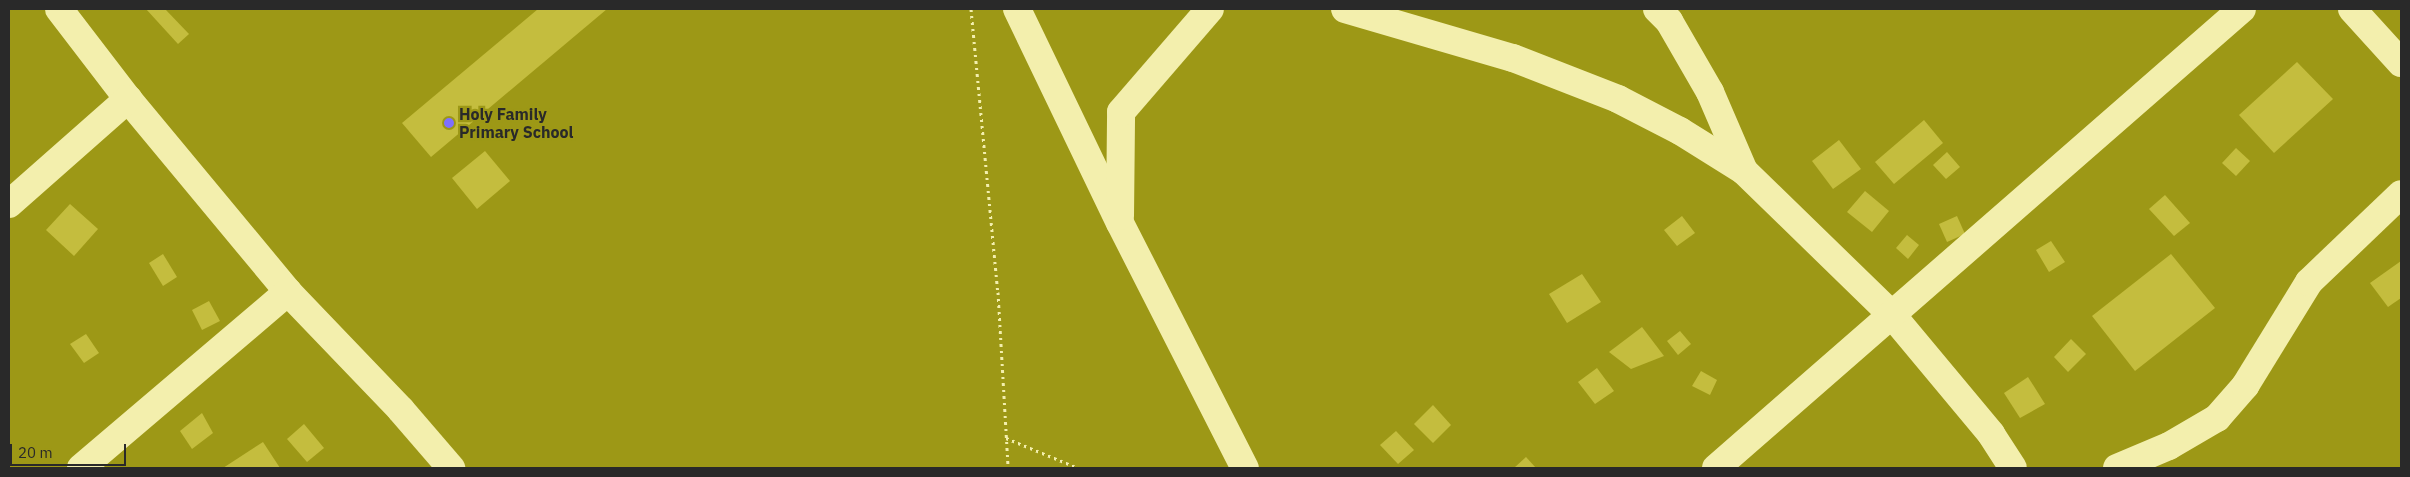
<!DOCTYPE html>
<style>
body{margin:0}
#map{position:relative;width:2410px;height:477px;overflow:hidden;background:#9d9816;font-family:"IBM Plex Sans",sans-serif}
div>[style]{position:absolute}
.building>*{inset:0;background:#c4bd3e}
.path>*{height:3px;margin-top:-1.5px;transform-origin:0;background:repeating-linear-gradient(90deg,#f3efad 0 2.5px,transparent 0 6.5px)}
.minor>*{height:28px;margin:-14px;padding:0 14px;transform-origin:14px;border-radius:14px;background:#f3efad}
.dots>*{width:14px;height:14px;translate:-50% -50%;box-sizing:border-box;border:2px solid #9d9816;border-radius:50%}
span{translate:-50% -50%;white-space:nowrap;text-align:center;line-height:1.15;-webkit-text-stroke:4.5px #9d9816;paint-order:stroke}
.poi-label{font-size:16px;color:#292929;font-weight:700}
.left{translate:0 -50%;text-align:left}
.frame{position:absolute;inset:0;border:10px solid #292929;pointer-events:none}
.scale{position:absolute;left:10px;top:444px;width:116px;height:22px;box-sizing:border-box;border:2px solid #292929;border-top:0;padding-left:6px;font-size:15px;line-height:18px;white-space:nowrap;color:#292929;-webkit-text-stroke:4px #9d9816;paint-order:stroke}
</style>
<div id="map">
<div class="building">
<i style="clip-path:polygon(146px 9px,165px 9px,189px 34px,178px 44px)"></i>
<i style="clip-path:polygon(538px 9px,607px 9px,431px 157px,402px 123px)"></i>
<i style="clip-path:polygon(2297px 62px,2333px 99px,2274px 153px,2239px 115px)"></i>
<i style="clip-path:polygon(1924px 120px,1943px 143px,1894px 184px,1875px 162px)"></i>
<i style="clip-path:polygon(1839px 140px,1861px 169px,1833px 189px,1812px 161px)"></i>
<i style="clip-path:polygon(2236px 148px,2250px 161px,2236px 176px,2222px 163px)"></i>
<i style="clip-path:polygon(485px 151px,510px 181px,477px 209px,452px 178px)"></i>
<i style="clip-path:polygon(1947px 152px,1960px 167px,1946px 179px,1933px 165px)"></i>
<i style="clip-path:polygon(1865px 191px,1889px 211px,1872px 232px,1847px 212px)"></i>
<i style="clip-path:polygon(2165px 195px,2190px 223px,2174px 236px,2149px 209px)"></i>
<i style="clip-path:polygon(70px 204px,98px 229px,74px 256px,46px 230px)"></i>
<i style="clip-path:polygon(1682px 216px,1695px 233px,1677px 246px,1664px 230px)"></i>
<i style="clip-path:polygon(1957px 216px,1965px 234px,1947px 242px,1939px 224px)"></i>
<i style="clip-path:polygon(1907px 235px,1919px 245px,1908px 259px,1896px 248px)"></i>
<i style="clip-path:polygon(2051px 241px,2065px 262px,2049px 272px,2036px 250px)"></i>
<i style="clip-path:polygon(163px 254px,177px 277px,163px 286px,149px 263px)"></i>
<i style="clip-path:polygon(2171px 254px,2215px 308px,2135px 371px,2092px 316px)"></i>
<i style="clip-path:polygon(2401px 261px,2401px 298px,2388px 307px,2370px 283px)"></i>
<i style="clip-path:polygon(1582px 274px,1601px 302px,1567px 323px,1549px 294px)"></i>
<i style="clip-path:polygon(209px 301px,220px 321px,202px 330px,192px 310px)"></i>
<i style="clip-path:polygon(1642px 327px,1664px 356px,1631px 369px,1609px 352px)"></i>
<i style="clip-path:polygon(1680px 331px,1691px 344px,1678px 355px,1667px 341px)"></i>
<i style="clip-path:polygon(86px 334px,99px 353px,84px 363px,70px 344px)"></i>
<i style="clip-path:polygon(2071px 339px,2086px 354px,2068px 372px,2054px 357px)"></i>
<i style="clip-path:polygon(1597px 368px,1614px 391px,1595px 404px,1578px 382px)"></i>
<i style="clip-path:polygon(1701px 371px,1717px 380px,1710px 395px,1692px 386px)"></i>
<i style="clip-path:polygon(2028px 377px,2045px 404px,2020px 418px,2004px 393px)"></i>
<i style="clip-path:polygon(1433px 405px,1451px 425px,1433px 443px,1414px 424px)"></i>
<i style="clip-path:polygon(202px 413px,213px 433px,192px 449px,180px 431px)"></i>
<i style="clip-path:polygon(304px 424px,324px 448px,307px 462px,287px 439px)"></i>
<i style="clip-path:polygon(1396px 431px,1414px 450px,1398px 464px,1380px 445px)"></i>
<i style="clip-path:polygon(263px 442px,280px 468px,223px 468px)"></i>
<i style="clip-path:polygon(1526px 457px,1536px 468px,1514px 468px)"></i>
</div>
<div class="path">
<i style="left:971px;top:9px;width:284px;rotate:84.6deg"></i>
<i style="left:998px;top:292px;width:176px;rotate:86.7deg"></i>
<i style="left:1006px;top:438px;width:78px;rotate:22.6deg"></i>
</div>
<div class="minor">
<i style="left:59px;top:9px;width:113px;rotate:52.5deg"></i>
<i style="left:128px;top:99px;width:251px;rotate:50.3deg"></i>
<i style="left:288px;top:292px;width:163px;rotate:46.2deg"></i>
<i style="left:401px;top:410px;width:77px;rotate:49.2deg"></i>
<i style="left:1017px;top:9px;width:237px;rotate:64.3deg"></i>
<i style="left:1120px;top:223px;width:275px;rotate:63deg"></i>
<i style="left:1345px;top:9px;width:175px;rotate:16.3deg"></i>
<i style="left:1513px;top:58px;width:113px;rotate:21.3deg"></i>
<i style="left:1618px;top:99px;width:70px;rotate:27.3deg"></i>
<i style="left:1680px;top:131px;width:75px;rotate:32deg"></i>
<i style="left:1744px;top:171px;width:206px;rotate:44.2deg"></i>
<i style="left:1892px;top:315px;width:155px;rotate:50.2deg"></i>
<i style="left:1991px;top:434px;width:40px;rotate:57.1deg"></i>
<i style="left:1657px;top:9px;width:17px;rotate:45deg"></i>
<i style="left:1669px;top:21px;width:82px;rotate:60deg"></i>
<i style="left:1710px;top:92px;width:86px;rotate:66.7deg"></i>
<i style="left:2352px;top:9px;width:73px;rotate:47.8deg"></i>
<i style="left:9px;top:204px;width:159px;rotate:-41.4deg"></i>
<i style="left:1120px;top:216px;width:104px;rotate:-89.4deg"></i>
<i style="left:1121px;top:112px;width:136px;rotate:-49.2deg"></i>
<i style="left:81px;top:468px;width:272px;rotate:-40.4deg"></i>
<i style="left:1716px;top:468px;width:698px;rotate:-41.11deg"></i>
<i style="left:2117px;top:468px;width:56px;rotate:-22.9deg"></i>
<i style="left:2169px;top:446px;width:56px;rotate:-30.3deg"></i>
<i style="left:2217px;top:418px;width:43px;rotate:-48.8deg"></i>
<i style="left:2245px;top:386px;width:122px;rotate:-58.4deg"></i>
<i style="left:2309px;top:282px;width:127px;rotate:-43.7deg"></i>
</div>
<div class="dots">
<i style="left:449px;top:123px;background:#7e6fff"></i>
</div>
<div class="poi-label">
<span class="left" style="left:459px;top:123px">Holy Family<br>Primary School</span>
</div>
<div class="frame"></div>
<div class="scale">20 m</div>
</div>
